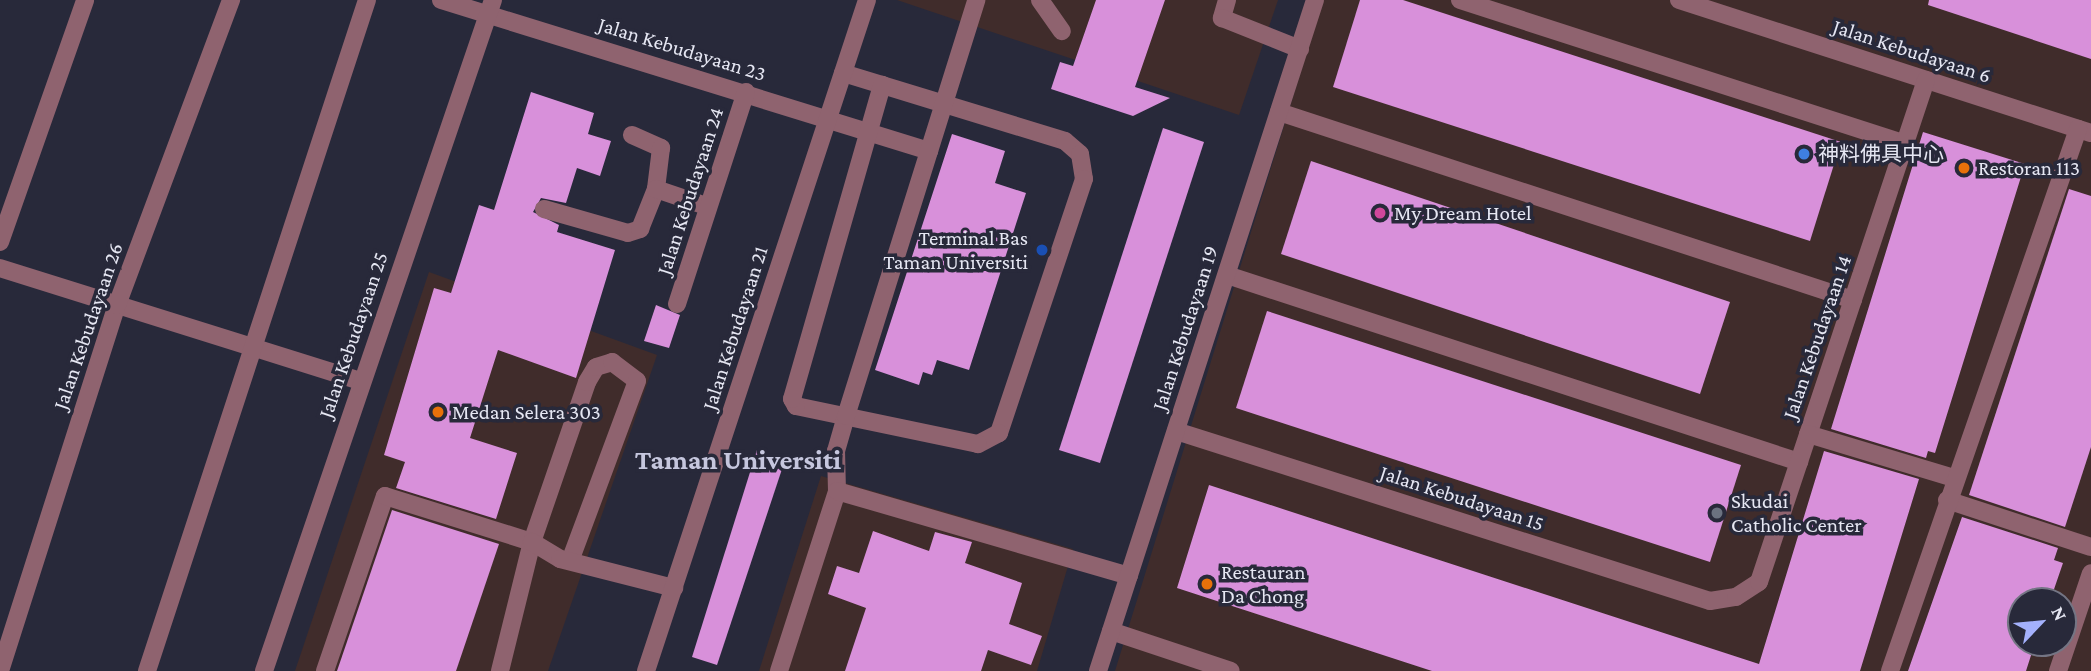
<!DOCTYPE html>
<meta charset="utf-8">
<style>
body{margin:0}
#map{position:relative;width:2091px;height:671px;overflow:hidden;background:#28293a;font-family:"Crimson Pro","Noto Sans SC",serif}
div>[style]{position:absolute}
.commercial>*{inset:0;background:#402c2b}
.building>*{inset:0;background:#d890da}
.minor>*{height:18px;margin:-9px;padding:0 9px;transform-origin:9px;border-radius:9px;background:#8f636f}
.dots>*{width:19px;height:19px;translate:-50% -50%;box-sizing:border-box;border:4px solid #28293a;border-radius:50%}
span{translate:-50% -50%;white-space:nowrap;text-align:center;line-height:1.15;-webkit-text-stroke:7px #28293a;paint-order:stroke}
.street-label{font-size:21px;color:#e6e7f3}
.poi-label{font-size:21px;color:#e6e7f3}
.left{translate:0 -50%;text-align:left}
.right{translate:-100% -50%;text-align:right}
.district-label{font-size:28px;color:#c6c7de;font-weight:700}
.north{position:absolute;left:2007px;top:587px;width:70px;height:70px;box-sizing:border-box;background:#28293a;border:2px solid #747584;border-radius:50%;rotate:64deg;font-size:19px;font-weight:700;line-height:28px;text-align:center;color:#e6e7f3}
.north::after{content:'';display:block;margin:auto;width:24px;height:32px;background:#a4b1fc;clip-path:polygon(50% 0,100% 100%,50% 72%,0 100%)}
</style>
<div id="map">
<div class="commercial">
<i style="clip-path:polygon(897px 0,1278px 0,1239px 115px)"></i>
<i style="clip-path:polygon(evenodd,1323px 0,2091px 0,2091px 671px,1115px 671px,1323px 0,2021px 601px,2063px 601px,2063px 643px,2021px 643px,2021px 601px)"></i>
<i style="clip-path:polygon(429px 272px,657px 355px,548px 671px,295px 671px)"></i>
<i style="clip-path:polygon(821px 476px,1073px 549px,1037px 671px,759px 671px)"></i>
</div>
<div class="building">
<i style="clip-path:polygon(1096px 0,1165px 0,1135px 87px,1170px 98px,1133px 116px,1051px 89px,1060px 62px,1073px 66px)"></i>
<i style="clip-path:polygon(1360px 0,1403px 0,1841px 142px,1810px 241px,1333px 87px)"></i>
<i style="clip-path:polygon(1929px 0,2091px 0,2091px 59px,1928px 5px)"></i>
<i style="clip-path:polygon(531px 92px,594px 113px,588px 134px,611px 141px,600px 176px,577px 168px,566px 203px,541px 198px,533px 212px,559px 225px,557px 232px,615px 250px,576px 378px,498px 350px,470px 438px,517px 453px,496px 519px,396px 488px,405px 462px,384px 455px,434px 288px,451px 293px,479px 205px,494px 210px)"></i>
<i style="clip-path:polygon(1163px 128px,1204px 142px,1100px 463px,1059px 450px)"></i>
<i style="clip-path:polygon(1923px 132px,2025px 164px,1935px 453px,1928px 451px,1926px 458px,1831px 429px)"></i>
<i style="clip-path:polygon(952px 134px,1005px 151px,995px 183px,1026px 193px,969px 370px,937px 360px,932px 375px,923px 372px,919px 385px,875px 370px)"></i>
<i style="clip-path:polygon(1311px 161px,1730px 302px,1700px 394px,1281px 254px)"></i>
<i style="clip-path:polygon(2069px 189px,2091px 196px,2091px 447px,2065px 527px,1969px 495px)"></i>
<i style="clip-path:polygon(656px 305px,680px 315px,669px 348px,644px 341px)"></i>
<i style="clip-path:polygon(1267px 311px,1741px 465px,1710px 562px,1236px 408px)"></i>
<i style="clip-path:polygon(757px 450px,785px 460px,717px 665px,692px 657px)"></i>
<i style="clip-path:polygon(1824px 451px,1919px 479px,1860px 671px,1432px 671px,1177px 588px,1209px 485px,1759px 664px)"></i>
<i style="clip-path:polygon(392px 510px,499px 544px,456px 671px,337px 671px)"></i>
<i style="clip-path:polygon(1962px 517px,2058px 548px,2054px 560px,2063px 563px,2050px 601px,2021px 601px,2021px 643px,2035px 643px,2026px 671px,1908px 671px)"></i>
<i style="clip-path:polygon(873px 531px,929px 551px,935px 532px,972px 542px,965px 563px,1022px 583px,1009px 624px,1042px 636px,1031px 665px,988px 650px,981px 671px,845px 671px,866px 608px,828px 594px,837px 566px,859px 573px)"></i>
</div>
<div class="minor">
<i style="left:441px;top:0;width:511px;rotate:17.19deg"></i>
<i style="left:1040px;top:0;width:38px;rotate:55deg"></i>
<i style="left:1227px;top:0;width:19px;rotate:106deg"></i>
<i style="left:1222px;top:18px;width:84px;rotate:21.7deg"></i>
<i style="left:1460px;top:0;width:468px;rotate:17.9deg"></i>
<i style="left:1679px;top:0;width:433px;rotate:17.9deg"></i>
<i style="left:843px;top:73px;width:232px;rotate:17deg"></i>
<i style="left:1065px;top:141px;width:20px;rotate:41deg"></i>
<i style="left:1080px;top:154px;width:25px;rotate:81deg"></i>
<i style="left:1084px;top:179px;width:268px;rotate:108.5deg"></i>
<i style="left:999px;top:433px;width:24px;rotate:152deg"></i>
<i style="left:978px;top:444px;width:186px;rotate:-168.2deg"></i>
<i style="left:796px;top:406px;width:8px;rotate:-120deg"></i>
<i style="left:792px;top:399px;width:327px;rotate:-74deg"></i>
<i style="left:1279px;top:112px;width:604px;rotate:18.13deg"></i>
<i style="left:632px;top:135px;width:32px;rotate:24deg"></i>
<i style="left:661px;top:148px;width:41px;rotate:97deg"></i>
<i style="left:544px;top:209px;width:87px;rotate:15.9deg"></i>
<i style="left:628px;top:233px;width:13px;rotate:-18deg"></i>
<i style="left:640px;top:229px;width:43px;rotate:-68.2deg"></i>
<i style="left:656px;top:189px;width:53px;rotate:18.8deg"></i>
<i style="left:0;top:242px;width:256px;rotate:-70.6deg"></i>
<i style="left:0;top:268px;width:378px;rotate:17.4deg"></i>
<i style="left:1227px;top:275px;width:602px;rotate:18.1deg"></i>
<i style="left:677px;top:304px;width:223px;rotate:-72deg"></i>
<i style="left:1176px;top:431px;width:560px;rotate:17.66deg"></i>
<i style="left:1710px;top:601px;width:26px;rotate:-9deg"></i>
<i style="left:1736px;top:597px;width:27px;rotate:-33deg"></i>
<i style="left:1759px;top:582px;width:529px;rotate:-71.6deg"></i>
<i style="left:1808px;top:434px;width:152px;rotate:16.8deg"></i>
<i style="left:837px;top:491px;width:40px;rotate:-91.4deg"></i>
<i style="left:836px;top:451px;width:36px;rotate:-74deg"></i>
<i style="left:846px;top:416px;width:436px;rotate:-72.6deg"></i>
<i style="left:1947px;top:500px;width:151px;rotate:18.1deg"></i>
<i style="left:1111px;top:631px;width:126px;rotate:18.4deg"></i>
<i style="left:0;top:671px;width:384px;rotate:-72.3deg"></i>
<i style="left:117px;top:305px;width:326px;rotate:-69.5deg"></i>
<i style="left:147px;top:671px;width:706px;rotate:-71.85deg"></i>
<i style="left:264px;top:671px;width:709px;rotate:-71.16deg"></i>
<i style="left:325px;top:671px;width:185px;rotate:-71.1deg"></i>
<i style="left:385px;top:496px;width:154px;rotate:17.4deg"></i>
<i style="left:532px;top:542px;width:169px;rotate:-71deg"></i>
<i style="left:587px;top:382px;width:17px;rotate:-59deg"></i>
<i style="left:596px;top:367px;width:17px;rotate:-17deg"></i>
<i style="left:612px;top:362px;width:31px;rotate:37deg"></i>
<i style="left:637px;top:381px;width:192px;rotate:110.4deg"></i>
<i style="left:500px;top:671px;width:133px;rotate:-76.1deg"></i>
<i style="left:532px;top:542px;width:33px;rotate:31deg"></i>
<i style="left:560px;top:559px;width:118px;rotate:14.3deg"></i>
<i style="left:646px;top:671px;width:706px;rotate:-71.77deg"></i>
<i style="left:779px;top:671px;width:189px;rotate:-72.1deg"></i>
<i style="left:837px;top:491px;width:304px;rotate:16.2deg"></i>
<i style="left:1098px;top:671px;width:705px;rotate:-72.08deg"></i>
<i style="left:1890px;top:671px;width:574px;rotate:-70.87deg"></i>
<i style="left:2058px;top:671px;width:103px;rotate:-71.4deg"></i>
</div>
<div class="dots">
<i style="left:1804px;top:154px;background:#3f7fe0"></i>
<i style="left:1964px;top:168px;background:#e8710a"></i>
<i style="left:1380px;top:213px;background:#d1479c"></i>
<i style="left:1042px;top:250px;background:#1a4fb4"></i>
<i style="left:438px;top:412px;background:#e8710a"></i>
<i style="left:1717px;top:513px;background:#6b7280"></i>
<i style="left:1207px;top:584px;background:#e8710a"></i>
</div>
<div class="street-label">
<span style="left:682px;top:49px;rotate:17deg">Jalan Kebudayaan 23</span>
<span style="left:1912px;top:51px;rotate:18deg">Jalan Kebudayaan 6</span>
<span style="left:690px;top:191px;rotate:-72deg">Jalan Kebudayaan 24</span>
<span style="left:88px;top:326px;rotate:-71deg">Jalan Kebudayaan 26</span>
<span style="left:735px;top:328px;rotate:-72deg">Jalan Kebudayaan 21</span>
<span style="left:1185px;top:328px;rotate:-72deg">Jalan Kebudayaan 19</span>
<span style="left:353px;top:335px;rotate:-71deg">Jalan Kebudayaan 25</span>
<span style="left:1817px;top:337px;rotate:-71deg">Jalan Kebudayaan 14</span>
<span style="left:1462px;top:498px;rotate:18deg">Jalan Kebudayaan 15</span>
</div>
<div class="poi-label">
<span class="left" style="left:1818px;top:154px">神料佛具中心</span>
<span class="left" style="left:1978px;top:168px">Restoran 113</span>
<span class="left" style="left:1394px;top:213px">My Dream Hotel</span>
<span class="right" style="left:1028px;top:250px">Terminal Bas<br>Taman Universiti</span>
<span class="left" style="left:452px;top:412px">Medan Selera 303</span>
<span class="left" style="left:1731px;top:513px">Skudai<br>Catholic Center</span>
<span class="left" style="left:1221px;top:584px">Restauran<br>Da Chong</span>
</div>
<div class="district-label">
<span style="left:738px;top:460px">Taman Universiti</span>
</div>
<div class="north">N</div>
</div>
